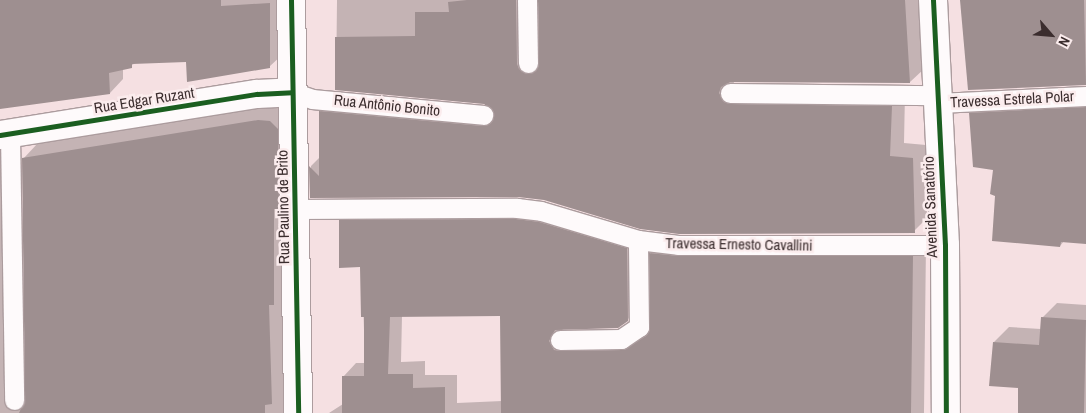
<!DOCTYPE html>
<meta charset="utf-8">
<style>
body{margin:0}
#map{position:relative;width:1086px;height:413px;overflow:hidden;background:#f5e0e2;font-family:"Archivo Narrow",sans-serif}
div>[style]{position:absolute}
.shadow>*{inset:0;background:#0003}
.building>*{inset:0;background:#9e8f90}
.roads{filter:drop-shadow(1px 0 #ac9c9e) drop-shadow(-1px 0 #ac9c9e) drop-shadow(0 1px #ac9c9e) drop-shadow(0 -1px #ac9c9e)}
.service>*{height:19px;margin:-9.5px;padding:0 9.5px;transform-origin:9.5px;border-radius:9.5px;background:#fefafb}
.minor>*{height:28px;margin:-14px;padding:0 14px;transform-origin:14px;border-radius:14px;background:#fefafb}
.tertiary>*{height:28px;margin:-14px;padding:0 14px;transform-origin:14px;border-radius:14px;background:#fefafb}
.cycleway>*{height:5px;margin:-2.5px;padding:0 2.5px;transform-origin:2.5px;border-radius:2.5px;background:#1b5e20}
span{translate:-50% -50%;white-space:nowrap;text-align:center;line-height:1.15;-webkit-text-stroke:5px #fbeced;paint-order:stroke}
.street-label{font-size:15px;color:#3b2d2e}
.north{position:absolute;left:1026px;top:10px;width:50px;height:50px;-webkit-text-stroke:4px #fbeced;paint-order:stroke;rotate:117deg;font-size:14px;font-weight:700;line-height:20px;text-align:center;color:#3b2d2e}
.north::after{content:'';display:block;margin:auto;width:18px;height:22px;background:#3b2d2e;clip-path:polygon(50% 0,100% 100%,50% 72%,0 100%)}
</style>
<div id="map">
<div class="shadow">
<i style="clip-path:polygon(0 0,283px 0,283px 54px,269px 67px,187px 61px,136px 63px,123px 69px,123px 79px,110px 93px,0 107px)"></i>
<i style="clip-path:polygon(337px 0,529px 0,532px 56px,540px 60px,539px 0,919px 0,924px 69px,910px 82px,733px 81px,738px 89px,905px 93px,904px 143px,926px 145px,927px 218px,913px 232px,518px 196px,311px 196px,311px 166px,320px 157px,320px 112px,334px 98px,494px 113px,491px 105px,484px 103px,336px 89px)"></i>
<i style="clip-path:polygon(961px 0,1086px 0,1086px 84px,969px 89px)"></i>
<i style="clip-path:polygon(1086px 93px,1086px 243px,1064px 241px,1060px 246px,997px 195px,995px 169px,970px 113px,985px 98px)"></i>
<i style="clip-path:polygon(274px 105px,285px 106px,290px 413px,0 413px,0 170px,14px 170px,18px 384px,26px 395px,23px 159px,38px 143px)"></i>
<i style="clip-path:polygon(evenodd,353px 207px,530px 207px,640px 235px,640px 307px,627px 320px,562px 328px,564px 333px,636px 338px,650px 328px,651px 253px,664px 240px,926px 244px,924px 413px,329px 413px,343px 404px,343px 377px,356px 363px,365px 363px,362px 266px,340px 221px,353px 207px,501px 315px,502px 401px,457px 403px,457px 375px,425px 375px,425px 361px,401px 362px,402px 316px,501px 315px)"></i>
<i style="clip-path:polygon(1057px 303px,1086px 305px,1086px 413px,1019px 413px,1019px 387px,994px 342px,1009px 327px,1041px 329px,1042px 318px)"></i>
</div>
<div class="building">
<i style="clip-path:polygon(0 0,221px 0,221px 6px,270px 3px,270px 68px,187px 82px,186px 62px,132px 64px,132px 68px,109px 73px,110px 94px,0 109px)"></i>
<i style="clip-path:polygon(467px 0,516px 0,517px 64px,519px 69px,528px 74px,534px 72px,539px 63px,538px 0,905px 0,910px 83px,730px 82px,721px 87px,719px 93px,724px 102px,730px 104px,892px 106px,890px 156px,913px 158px,915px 233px,679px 234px,640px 229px,544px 200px,518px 197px,310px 198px,309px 166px,319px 176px,319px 111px,482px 126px,492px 122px,493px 111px,484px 104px,335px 90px,335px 37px,415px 36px,415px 12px,449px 12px,448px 2px)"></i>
<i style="clip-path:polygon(960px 0,1084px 0,1086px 85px,968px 90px)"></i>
<i style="clip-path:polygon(1086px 107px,1086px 244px,1061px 242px,1060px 247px,992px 241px,995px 196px,990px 194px,993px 170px,973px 167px,969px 113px)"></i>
<i style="clip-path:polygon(258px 120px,270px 121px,278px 129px,279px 209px,274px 209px,274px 305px,269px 305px,272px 404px,265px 405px,265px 413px,19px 413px,25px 400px,22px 158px)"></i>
<i style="clip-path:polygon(516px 219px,539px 222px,627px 248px,628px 321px,618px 328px,555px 330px,549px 341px,554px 350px,560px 351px,622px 350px,646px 336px,650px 327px,649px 253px,678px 256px,913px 256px,911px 413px,501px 413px,500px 316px,390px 317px,388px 374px,413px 374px,413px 388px,445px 387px,445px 413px,342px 413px,342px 376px,364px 376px,364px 317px,361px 317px,360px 267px,339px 268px,339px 220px)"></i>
<i style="clip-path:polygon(1041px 317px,1086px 320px,1084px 413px,1018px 413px,1018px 388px,989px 386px,993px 342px,1039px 345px)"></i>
</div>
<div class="roads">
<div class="service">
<i style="left:527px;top:0;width:63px;rotate:89.1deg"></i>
<i style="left:292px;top:92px;width:21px;rotate:19deg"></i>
<i style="left:312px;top:99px;width:172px;rotate:5.3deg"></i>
<i style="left:730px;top:93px;width:208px;rotate:0.6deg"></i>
<i style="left:938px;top:103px;width:148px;rotate:-2.7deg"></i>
<i style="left:10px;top:134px;width:266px;rotate:89.1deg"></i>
<i style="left:296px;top:209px;width:221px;rotate:-0.3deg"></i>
<i style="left:517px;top:208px;width:24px;rotate:7deg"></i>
<i style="left:541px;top:211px;width:101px;rotate:16.6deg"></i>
<i style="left:638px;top:240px;width:40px;rotate:7.1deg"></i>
<i style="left:678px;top:245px;width:267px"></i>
<i style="left:560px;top:340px;width:61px;rotate:-0.9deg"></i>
<i style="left:621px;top:339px;width:22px;rotate:-34deg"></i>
<i style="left:639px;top:327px;width:87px;rotate:-90.7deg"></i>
</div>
<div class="minor">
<i style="left:291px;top:0;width:413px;rotate:89deg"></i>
<i style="left:0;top:135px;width:260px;rotate:-9.1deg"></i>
<i style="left:257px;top:94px;width:35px;rotate:-3deg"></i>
</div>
<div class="tertiary">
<i style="left:933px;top:0;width:245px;rotate:87.2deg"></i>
<i style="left:945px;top:245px;width:168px;rotate:89.7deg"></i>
</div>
</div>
<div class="cycleway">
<i style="left:291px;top:0;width:413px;rotate:89deg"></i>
<i style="left:933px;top:0;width:245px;rotate:87.2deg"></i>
<i style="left:945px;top:245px;width:168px;rotate:89.7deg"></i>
<i style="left:0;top:135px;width:260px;rotate:-9.1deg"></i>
<i style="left:257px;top:94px;width:35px;rotate:-3deg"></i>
</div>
<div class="street-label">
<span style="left:1012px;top:99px;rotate:-3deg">Travessa Estrela Polar</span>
<span style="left:144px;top:100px;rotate:-9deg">Rua Edgar Ruzant</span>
<span style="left:387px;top:105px;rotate:6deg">Rua Antônio Bonito</span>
<span style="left:283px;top:207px;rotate:-91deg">Rua Paulino de Brito</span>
<span style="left:930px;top:207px;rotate:-92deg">Avenida Sanatório</span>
<span style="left:739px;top:244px;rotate:1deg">Travessa Ernesto Cavallini</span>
</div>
<div class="north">N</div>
</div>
